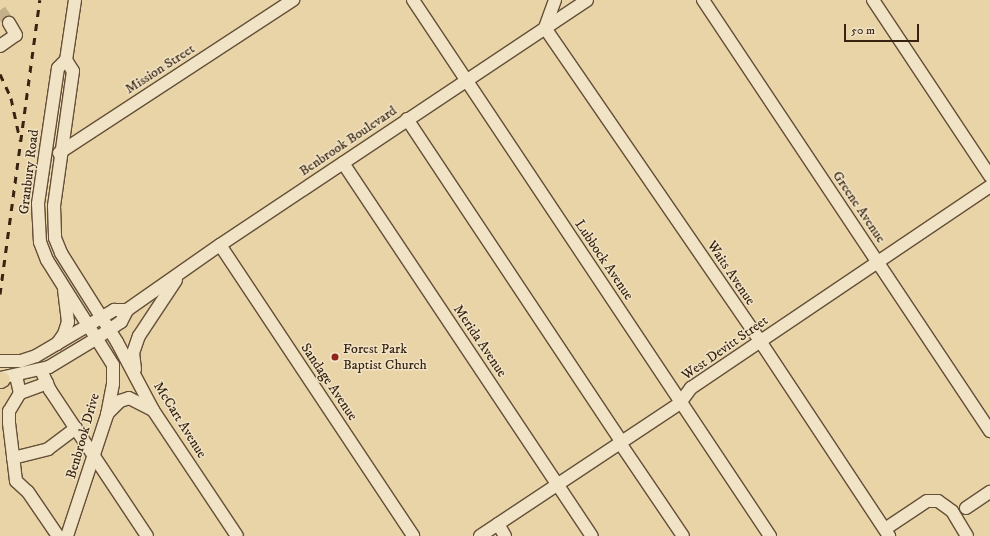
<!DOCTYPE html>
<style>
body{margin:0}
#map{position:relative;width:990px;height:536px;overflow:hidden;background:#e8d4a7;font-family:"IM FELL DW Pica",serif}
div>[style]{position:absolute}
.minor-tunnel>*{height:12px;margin-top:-6px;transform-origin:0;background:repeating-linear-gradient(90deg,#c5b189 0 12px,transparent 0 18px)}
.roads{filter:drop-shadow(1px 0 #644f37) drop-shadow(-1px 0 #644f37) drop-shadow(0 1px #644f37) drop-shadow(0 -1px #644f37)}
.minor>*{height:12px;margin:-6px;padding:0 6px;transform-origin:6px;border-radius:6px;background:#f0e3c6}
.major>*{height:15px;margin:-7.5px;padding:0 7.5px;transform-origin:7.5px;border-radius:7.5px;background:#e8d4a7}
.rail>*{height:3px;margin-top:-1.5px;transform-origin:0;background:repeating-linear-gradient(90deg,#382312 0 7px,transparent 0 14px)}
.dots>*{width:11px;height:11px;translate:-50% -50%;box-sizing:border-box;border:2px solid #f0e3c6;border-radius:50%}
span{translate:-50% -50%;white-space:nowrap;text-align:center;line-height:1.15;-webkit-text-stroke:3px #f0e3c6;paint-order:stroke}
.street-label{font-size:14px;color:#382312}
.poi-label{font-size:14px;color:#382312}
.left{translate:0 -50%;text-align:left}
.scale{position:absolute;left:844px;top:24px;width:75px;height:18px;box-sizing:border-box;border:2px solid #382312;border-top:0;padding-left:5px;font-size:12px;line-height:14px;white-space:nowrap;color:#382312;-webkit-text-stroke:3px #f0e3c6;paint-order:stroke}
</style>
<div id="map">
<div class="minor-tunnel">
<i style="left:0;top:10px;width:16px;rotate:55deg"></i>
</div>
<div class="roads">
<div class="minor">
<i style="left:75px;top:0;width:61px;rotate:98.5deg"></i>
<i style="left:66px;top:60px;width:13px;rotate:58deg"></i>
<i style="left:73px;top:71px;width:136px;rotate:98deg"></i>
<i style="left:54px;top:206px;width:32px;rotate:88deg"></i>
<i style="left:55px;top:238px;width:16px;rotate:68deg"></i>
<i style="left:61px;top:253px;width:105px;rotate:57.8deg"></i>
<i style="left:117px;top:342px;width:77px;rotate:62.1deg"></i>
<i style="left:153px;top:410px;width:151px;rotate:56.3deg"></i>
<i style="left:413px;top:0;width:644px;rotate:56.33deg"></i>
<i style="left:555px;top:0;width:30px;rotate:110deg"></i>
<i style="left:545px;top:28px;width:380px;rotate:55.5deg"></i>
<i style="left:760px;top:341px;width:234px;rotate:56.5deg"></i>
<i style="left:703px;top:0;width:518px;rotate:56.34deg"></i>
<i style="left:873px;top:0;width:211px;rotate:56.4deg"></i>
<i style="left:0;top:46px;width:19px;rotate:-35deg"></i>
<i style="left:16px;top:35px;width:14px;rotate:-120deg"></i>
<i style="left:66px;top:60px;width:11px;rotate:135deg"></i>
<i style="left:58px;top:68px;width:137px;rotate:98.4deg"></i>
<i style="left:38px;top:204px;width:38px;rotate:87deg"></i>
<i style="left:40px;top:242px;width:19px;rotate:69deg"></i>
<i style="left:47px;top:260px;width:124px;rotate:57.8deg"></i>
<i style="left:113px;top:365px;width:19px;rotate:90deg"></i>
<i style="left:113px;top:384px;width:32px;rotate:101deg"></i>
<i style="left:107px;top:415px;width:127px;rotate:108.3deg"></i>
<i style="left:407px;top:119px;width:388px;rotate:56.4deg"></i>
<i style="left:59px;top:153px;width:280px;rotate:-33.2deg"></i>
<i style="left:343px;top:163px;width:448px;rotate:56.3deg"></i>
<i style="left:220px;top:245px;width:349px;rotate:56.4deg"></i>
<i style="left:57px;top:344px;width:12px;rotate:-55deg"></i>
<i style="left:64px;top:334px;width:13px;rotate:-72deg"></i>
<i style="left:68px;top:322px;width:32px;rotate:-97deg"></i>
<i style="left:0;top:361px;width:21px"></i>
<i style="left:21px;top:361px;width:16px;rotate:-18deg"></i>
<i style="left:36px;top:356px;width:91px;rotate:-30.5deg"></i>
<i style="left:114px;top:310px;width:13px"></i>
<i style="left:135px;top:369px;width:16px;rotate:-97deg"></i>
<i style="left:133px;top:353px;width:18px;rotate:-71deg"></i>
<i style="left:139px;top:336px;width:67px;rotate:-56.5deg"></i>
<i style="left:41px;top:370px;width:22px;rotate:66deg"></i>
<i style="left:50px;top:390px;width:175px;rotate:56.4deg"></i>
<i style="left:16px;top:376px;width:17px;rotate:77deg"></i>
<i style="left:20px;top:393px;width:21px;rotate:121deg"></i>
<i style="left:9px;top:411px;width:12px;rotate:90deg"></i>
<i style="left:9px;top:423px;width:58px;rotate:83.1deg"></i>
<i style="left:16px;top:481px;width:16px;rotate:43deg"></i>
<i style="left:28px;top:492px;width:53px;rotate:55.7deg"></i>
<i style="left:0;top:378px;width:50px;rotate:-12.7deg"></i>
<i style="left:49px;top:367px;width:56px;rotate:-31.1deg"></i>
<i style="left:97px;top:338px;width:29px;rotate:-34deg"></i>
<i style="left:121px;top:322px;width:13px;rotate:-63deg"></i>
<i style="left:127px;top:310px;width:113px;rotate:-35deg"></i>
<i style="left:220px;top:245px;width:441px;rotate:-33.7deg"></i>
<i style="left:20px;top:393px;width:29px;rotate:-20deg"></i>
<i style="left:107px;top:414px;width:18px;rotate:-45deg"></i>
<i style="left:120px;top:401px;width:9px;rotate:-18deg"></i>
<i style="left:129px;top:398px;width:27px;rotate:27deg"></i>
<i style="left:620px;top:443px;width:112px;rotate:55.9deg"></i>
<i style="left:13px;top:458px;width:36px;rotate:-14deg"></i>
<i style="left:48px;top:449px;width:35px;rotate:-37deg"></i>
<i style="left:966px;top:508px;width:29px;rotate:-34deg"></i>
<i style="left:498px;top:524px;width:14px;rotate:60deg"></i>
<i style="left:885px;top:529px;width:50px;rotate:-33.7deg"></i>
<i style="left:927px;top:501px;width:11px"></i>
<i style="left:938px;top:501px;width:17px;rotate:36deg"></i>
<i style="left:952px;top:511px;width:29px;rotate:59deg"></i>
<i style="left:480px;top:536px;width:240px;rotate:-33.6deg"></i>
<i style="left:680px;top:403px;width:19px;rotate:-54deg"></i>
<i style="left:691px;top:388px;width:361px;rotate:-34deg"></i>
</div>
<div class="major">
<i style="left:0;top:380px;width:2px;rotate:-27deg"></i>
</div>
</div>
<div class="rail">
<i style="left:0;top:74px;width:26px;rotate:65deg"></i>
<i style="left:11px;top:98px;width:43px;rotate:77.9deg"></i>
<i style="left:0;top:294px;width:297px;rotate:-82.3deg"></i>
</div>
<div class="dots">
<i style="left:335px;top:357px;background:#8f2418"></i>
</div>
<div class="street-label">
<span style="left:160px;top:69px;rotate:-33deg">Mission Street</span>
<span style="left:348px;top:141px;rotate:-34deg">Benbrook Boulevard</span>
<span style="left:29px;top:172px;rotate:-83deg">Granbury Road</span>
<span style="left:859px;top:207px;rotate:56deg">Greene Avenue</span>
<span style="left:604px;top:260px;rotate:56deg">Lubbock Avenue</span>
<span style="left:731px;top:273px;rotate:56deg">Waits Avenue</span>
<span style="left:480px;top:341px;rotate:56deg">Merida Avenue</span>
<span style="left:725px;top:348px;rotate:-35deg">West Devitt Street</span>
<span style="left:329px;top:382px;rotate:56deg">Sandage Avenue</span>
<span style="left:180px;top:420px;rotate:58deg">McCart Avenue</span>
<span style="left:83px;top:436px;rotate:-74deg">Benbrook Drive</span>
</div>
<div class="poi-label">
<span class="left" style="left:343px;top:357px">Forest Park<br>Baptist Church</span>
</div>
<div class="scale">50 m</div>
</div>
